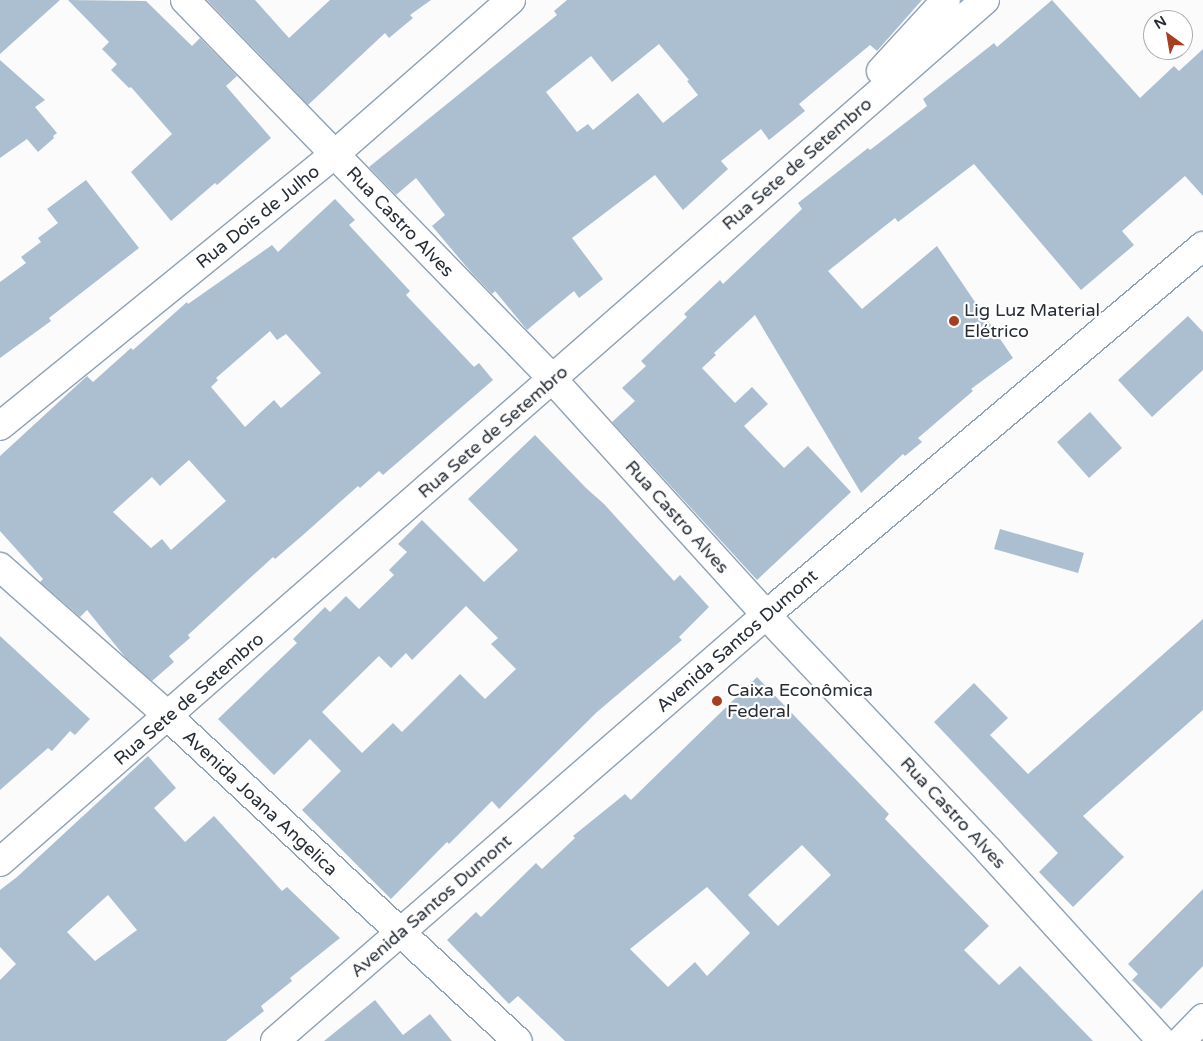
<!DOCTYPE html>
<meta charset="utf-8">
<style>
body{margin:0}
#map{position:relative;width:1203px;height:1041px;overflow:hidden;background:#fbfbfb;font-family:"Varela Round",sans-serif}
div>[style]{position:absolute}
.building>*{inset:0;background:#abbfd1}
.roads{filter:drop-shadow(1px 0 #8fa2b4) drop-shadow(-1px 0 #8fa2b4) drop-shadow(0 1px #8fa2b4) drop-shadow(0 -1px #8fa2b4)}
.minor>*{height:28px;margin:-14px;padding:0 14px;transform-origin:14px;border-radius:14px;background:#fff}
.major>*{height:28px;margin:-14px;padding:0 14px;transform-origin:14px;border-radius:14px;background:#fff}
.dots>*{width:14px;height:14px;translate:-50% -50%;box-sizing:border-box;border:2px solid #fff;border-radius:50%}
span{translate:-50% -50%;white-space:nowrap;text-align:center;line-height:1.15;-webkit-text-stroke:4.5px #fff;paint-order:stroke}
.street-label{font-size:18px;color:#262d35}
.poi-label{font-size:18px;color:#262d35}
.left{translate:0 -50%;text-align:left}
.north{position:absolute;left:1143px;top:10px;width:50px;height:50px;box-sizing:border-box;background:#fff;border:1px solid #a8abae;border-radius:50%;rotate:328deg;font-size:14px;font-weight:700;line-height:20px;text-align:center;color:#262d35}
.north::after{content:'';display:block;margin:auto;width:18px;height:22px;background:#a63e1f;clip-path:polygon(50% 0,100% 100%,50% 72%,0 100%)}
</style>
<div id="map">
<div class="building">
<i style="clip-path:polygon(0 0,60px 0,0 54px)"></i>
<i style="clip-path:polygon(68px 0,146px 1px,192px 46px,200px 38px,237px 76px,226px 86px,271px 138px,217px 185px,215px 183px,171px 221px,131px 172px,172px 134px,131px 87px,129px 88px,111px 70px,117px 64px,102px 49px,109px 42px)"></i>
<i style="clip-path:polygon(207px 0,255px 0,289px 38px,330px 0,431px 0,410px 15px,413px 18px,389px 38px,385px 33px,308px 105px)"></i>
<i style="clip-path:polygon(evenodd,567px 0,922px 0,877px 51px,870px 45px,799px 104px,805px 111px,769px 140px,761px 129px,721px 161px,728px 169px,683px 210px,655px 175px,572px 238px,603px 279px,579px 298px,574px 291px,527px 330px,495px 291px,492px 294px,470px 271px,432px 226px,445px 215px,416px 178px,396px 195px,369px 167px,557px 15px,554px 11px,567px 0,659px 44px,689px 80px,687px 81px,698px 95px,663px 123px,638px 93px,593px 130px,588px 124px,577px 132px,546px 92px,591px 56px,612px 82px,659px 44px)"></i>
<i style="clip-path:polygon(1052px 0,1140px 98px,1174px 66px,1179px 71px,1203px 49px,1203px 196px,1185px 176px,1122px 231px,1134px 245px,1081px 290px,974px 164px,898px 222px,895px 218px,828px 271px,862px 309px,937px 246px,1013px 358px,971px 389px,973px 391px,918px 438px,922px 442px,905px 456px,903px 454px,861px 493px,755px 315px,714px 353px,716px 355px,702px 368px,735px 403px,752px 387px,768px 404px,744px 426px,784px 468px,808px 446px,851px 492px,757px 580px,612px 422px,635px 401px,622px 388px,646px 366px,641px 361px,687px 317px,684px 314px,720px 280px,723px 284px,802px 209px,798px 203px,868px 148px,870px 150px,927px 106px,923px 99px,994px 43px,997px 47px)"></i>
<i style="clip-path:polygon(0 60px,45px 100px,35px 107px,57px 133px,53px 136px,54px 138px,38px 152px,27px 139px,0 158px)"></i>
<i style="clip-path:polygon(86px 180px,139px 248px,49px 318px,51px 321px,0 358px,0 282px,26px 263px,21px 257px,41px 242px,38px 238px,58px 223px,47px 209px)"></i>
<i style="clip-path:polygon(evenodd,335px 199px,355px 220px,349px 225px,410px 291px,406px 295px,474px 367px,479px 363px,493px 380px,383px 475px,379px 471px,360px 488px,358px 486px,303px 535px,275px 559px,273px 557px,188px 635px,190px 638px,169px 656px,174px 662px,152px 681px,125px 657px,87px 610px,80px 617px,40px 582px,43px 579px,0 531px,0 456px,87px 376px,93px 382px,131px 348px,133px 350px,187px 302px,188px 304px,272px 245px,278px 252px,335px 199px,270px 331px,277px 340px,286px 334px,321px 373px,281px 408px,274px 400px,245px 427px,211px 387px,218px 380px,216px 378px,270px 331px,335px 199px,189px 460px,226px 501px,171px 550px,162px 539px,151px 548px,113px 512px,152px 477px,160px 486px,189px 460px)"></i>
<i style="clip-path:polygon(1188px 316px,1203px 332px,1203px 370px,1152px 417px,1118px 380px)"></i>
<i style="clip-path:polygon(1090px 412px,1122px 448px,1089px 478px,1057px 442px)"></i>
<i style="clip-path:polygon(evenodd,535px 435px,586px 488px,604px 504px,674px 581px,680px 575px,709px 607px,679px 637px,682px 640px,597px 712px,499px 809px,492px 801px,449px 844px,447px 842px,391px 899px,302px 810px,341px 771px,310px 739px,274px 775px,218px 719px,297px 643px,293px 639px,325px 607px,330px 612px,346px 596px,359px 609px,394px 575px,389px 570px,407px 552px,398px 544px,422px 520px,484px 582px,518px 550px,468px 499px,535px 435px,466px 606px,498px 638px,491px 644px,516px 669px,485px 699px,460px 674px,402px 732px,393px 723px,362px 753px,322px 712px,379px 656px,391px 668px,406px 653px,412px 660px,466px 606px)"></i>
<i style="clip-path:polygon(1000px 529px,1084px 553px,1078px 573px,994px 549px)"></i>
<i style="clip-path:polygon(1203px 619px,1203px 710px,1083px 816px,1124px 857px,1073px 907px,1039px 872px,1058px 853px,934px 722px,974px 683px,1008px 718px,990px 735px,1028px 774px)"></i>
<i style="clip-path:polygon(0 636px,90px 719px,75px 735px,70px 731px,52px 751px,48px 748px,0 790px)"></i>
<i style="clip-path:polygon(evenodd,757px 677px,889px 814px,885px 819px,989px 926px,964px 950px,999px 985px,1020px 966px,1093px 1041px,565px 1041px,518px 996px,509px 1004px,447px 940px,476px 912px,481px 917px,536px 863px,542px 869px,575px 838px,573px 836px,625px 794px,631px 800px,757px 677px,802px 845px,831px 875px,778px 926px,748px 895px,802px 845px,757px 677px,707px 887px,750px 933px,707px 976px,695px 962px,668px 987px,630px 949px,707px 887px)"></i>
<i style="clip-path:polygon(evenodd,148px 756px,176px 788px,154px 808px,185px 842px,214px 816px,282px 891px,287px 887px,340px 938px,290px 978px,292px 981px,261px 1006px,264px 1011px,226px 1041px,0 1041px,0 980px,16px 964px,0 947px,0 890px,17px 877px,148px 756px,108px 895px,137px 930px,95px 961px,67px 932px,108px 895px)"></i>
<i style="clip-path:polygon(1203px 889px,1203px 966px,1161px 1009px,1132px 980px,1138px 974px,1128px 964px)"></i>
<i style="clip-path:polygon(375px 1000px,403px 1035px,430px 1014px,452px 1041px,324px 1041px)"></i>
</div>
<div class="roads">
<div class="minor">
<i style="left:185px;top:0;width:517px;rotate:45.86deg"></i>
<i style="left:545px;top:371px;width:329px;rotate:47.8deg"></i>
<i style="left:766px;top:615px;width:323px;rotate:46.6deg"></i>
<i style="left:988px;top:850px;width:258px;rotate:47.7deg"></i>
<i style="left:881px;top:71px;width:96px;rotate:-47.5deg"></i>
<i style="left:0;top:426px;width:432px;rotate:-39.1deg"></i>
<i style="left:335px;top:154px;width:234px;rotate:-41.2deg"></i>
<i style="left:0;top:567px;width:211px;rotate:41.5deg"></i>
<i style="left:158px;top:707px;width:491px;rotate:42.9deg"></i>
<i style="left:0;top:862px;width:1309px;rotate:-41.19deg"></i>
</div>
<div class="major">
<i style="left:275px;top:1041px;width:650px;rotate:-40.95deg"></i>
<i style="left:766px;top:615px;width:572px;rotate:-40.18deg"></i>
<i style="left:1181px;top:1041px;width:32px;rotate:-46deg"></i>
</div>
</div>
<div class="dots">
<i style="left:954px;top:321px;background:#a63e1f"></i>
<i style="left:717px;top:701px;background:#a63e1f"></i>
</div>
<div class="street-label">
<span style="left:797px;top:164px;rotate:-41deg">Rua Sete de Setembro</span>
<span style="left:258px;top:217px;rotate:-39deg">Rua Dois de Julho</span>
<span style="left:400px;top:222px;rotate:46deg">Rua Castro Alves</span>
<span style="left:493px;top:432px;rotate:-41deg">Rua Sete de Setembro</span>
<span style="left:677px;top:517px;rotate:48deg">Rua Castro Alves</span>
<span style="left:737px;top:641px;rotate:-41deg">Avenida Santos Dumont</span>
<span style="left:189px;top:699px;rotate:-41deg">Rua Sete de Setembro</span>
<span style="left:260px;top:803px;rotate:43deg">Avenida Joana Angelica</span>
<span style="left:953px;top:813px;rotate:47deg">Rua Castro Alves</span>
<span style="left:431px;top:906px;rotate:-41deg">Avenida Santos Dumont</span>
</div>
<div class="poi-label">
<span class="left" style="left:964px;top:321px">Lig Luz Material<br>Elétrico</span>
<span class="left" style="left:727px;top:701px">Caixa Econômica<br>Federal</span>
</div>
<div class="north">N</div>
</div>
